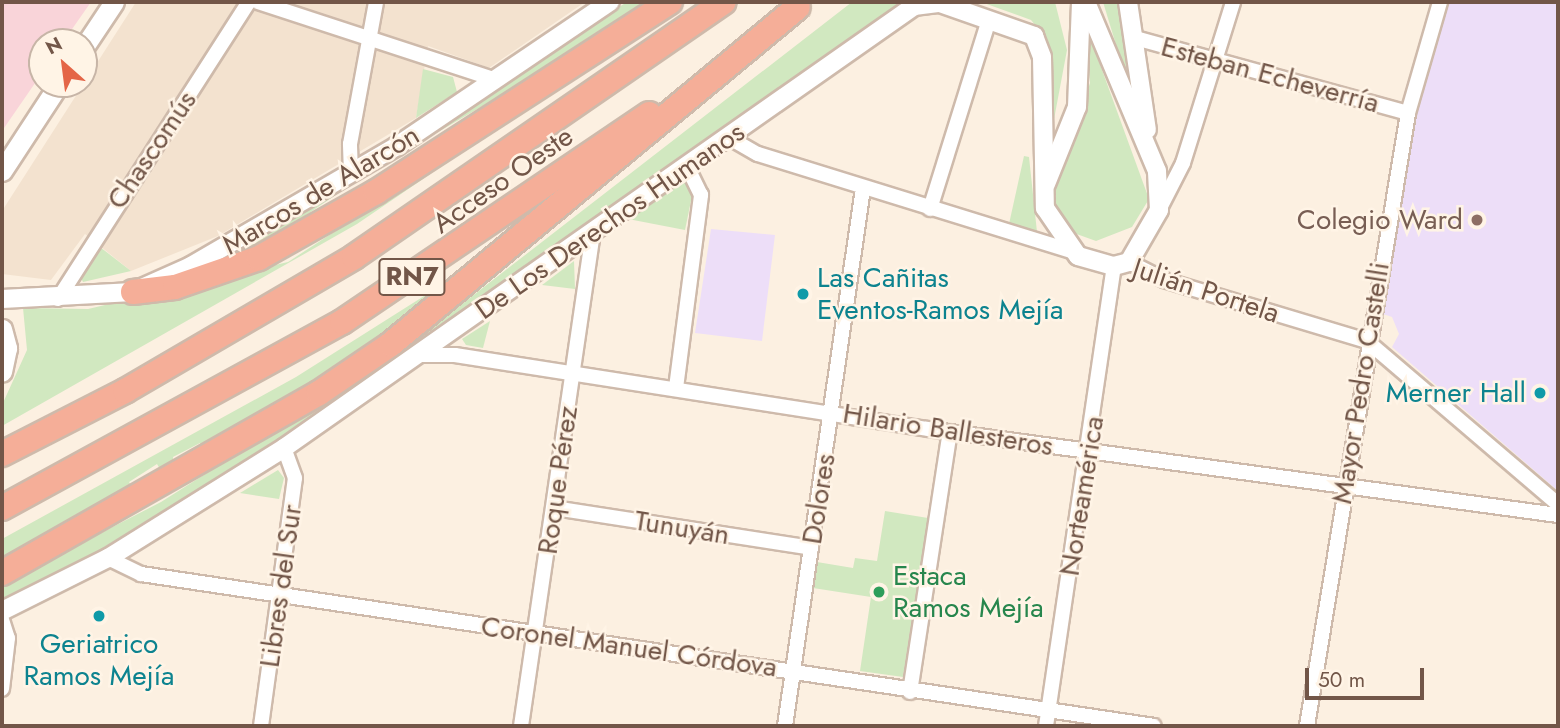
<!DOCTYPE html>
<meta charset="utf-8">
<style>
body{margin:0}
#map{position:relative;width:1560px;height:728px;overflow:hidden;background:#fcf0e1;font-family:Jost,sans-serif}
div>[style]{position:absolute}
.residential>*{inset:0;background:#f3e2cf}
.education>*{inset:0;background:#eddef8}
.medical>*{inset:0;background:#f9d4d9}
.green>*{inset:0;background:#d1e8c0}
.roads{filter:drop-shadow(2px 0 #cebaab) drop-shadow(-2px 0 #cebaab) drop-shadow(0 2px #cebaab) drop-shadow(0 -2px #cebaab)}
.minor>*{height:14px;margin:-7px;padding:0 7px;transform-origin:7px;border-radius:7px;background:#fff}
.tertiary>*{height:18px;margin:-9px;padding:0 9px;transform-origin:9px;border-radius:9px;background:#fff}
.secondary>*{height:19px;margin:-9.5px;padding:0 9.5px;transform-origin:9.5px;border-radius:9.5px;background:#fff}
.motorway>*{height:24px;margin:-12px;padding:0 12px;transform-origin:12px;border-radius:12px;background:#f5ae98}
.dots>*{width:19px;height:19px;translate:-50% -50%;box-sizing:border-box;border:4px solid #fff4e6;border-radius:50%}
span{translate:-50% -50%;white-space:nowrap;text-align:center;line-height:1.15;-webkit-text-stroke:5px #fff4e6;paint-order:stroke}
.shield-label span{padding:2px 5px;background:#fff4e6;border:2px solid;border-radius:5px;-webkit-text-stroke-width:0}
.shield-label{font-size:26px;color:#725648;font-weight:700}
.street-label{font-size:28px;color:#725648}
.education-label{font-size:28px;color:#785e54}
.right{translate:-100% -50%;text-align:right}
.culture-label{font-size:28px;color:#0d838f}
.left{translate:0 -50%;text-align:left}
.leisure-label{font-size:28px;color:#27864d}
.frame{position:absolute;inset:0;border:4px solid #725648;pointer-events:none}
.north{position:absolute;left:28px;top:28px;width:70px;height:70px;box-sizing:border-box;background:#fff4e6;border:2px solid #c7b5a7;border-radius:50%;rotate:332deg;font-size:19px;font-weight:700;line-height:28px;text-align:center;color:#725648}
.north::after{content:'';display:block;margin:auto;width:24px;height:32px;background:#e46547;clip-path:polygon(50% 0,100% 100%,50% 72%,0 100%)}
.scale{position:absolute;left:1305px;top:668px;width:119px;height:32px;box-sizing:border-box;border:4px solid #725648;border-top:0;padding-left:9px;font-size:21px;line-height:24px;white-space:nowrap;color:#725648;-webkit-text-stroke:5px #fff4e6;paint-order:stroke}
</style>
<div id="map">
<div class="residential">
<i style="clip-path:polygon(136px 2px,585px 2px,489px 68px,428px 46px,416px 118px,218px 236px,131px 271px,85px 234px,51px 280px,2px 274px,2px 211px)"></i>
</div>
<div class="education">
<i style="clip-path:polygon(1445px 2px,1558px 2px,1558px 491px,1392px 347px,1399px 334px,1392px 317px,1380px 313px,1411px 128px)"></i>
<i style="clip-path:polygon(711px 229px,775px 235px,762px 341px,695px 333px)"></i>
</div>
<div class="medical">
<i style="clip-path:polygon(2px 2px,91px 2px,63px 42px,42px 42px,42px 73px,2px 131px)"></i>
</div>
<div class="green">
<i style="clip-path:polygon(627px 2px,661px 2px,397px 156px,533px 62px)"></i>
<i style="clip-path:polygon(852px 2px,902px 2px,292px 432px,62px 574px,2px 601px,2px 584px,161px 502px,405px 348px)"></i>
<i style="clip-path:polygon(981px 2px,1055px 2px,1067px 50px,1052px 130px,1047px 40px,1031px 20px)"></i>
<i style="clip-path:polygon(1103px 2px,1119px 2px,1132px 97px)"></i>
<i style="clip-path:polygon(1086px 26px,1149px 199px,1132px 227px,1096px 241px,1071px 232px,1055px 211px,1055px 191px,1090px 83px)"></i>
<i style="clip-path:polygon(605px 55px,357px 224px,2px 426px,2px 405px,27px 350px,23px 308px,88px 309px,288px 262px)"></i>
<i style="clip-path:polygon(423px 69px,453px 77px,457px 92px,416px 118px)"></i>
<i style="clip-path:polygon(1024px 156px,1029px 157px,1037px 232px,1009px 224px)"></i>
<i style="clip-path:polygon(684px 179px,693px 191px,685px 230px,628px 219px)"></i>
<i style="clip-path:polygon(349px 186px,256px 249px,207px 267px,273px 231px)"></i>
<i style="clip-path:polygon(509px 231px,403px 329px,202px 449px,200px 443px,173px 457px,174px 471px,164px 476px,157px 464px,129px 482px,132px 487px,2px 567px,2px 539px,296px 377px,432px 291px)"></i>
<i style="clip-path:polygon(100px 247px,131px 271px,83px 282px,80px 276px)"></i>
<i style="clip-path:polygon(574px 261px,575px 289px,542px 285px)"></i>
<i style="clip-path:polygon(490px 321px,483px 348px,466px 345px,462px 339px)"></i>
<i style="clip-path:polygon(278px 470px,284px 478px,279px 499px,240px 493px)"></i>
<i style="clip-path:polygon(885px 511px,928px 518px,903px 677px,860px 671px,871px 597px,813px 588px,817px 562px,853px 568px,855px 558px,877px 561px)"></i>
</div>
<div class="roads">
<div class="minor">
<i style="left:258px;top:2px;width:250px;rotate:18.1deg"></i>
<i style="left:1132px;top:37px;width:286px;rotate:15.4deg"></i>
<i style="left:728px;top:137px;width:34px;rotate:30deg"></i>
<i style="left:758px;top:154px;width:328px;rotate:17.2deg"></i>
<i style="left:351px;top:174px;width:30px;rotate:-92deg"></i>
<i style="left:350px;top:144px;width:144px;rotate:-79.6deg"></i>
<i style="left:930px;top:209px;width:199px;rotate:-72.7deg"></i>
<i style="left:1159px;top:210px;width:53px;rotate:-62.9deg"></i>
<i style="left:1183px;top:163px;width:169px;rotate:-72.7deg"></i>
<i style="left:1129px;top:262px;width:39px;rotate:27deg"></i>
<i style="left:1164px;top:280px;width:212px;rotate:16.7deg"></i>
<i style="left:1367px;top:341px;width:251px;rotate:40.5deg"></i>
<i style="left:58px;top:299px;width:353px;rotate:-57.3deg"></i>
<i style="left:421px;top:355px;width:34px"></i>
<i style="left:455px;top:355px;width:493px;rotate:8.9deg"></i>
<i style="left:942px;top:431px;width:622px;rotate:7.77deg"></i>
<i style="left:676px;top:388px;width:195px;rotate:-82.6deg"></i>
<i style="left:701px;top:195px;width:32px;rotate:-116deg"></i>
<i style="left:554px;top:508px;width:260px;rotate:8.8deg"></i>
<i style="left:108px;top:558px;width:37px;rotate:26deg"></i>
<i style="left:141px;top:574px;width:1024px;rotate:8.53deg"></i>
<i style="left:2px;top:620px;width:19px;rotate:72deg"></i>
<i style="left:8px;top:638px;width:51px;rotate:96.7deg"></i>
<i style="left:910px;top:692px;width:263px;rotate:-81.3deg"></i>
<i style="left:261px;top:726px;width:250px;rotate:-82.2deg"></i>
<i style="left:295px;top:478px;width:32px;rotate:-110deg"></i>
<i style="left:521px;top:726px;width:498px;rotate:-81.7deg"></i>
<i style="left:785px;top:726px;width:543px;rotate:-81.74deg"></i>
<i style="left:1046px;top:726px;width:465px;rotate:-81.6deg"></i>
<i style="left:1307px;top:726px;width:621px;rotate:-80.64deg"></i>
<i style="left:1408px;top:113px;width:116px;rotate:-73.9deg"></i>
</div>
<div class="tertiary">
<i style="left:1128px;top:2px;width:129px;rotate:81.6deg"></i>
<i style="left:1046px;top:184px;width:83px;rotate:-68.1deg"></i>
<i style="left:1077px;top:107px;width:105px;rotate:-87.8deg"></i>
<i style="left:2px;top:299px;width:131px;rotate:-3.1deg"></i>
<i style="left:133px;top:292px;width:64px;rotate:-24.1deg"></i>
<i style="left:191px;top:266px;width:238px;rotate:-30.2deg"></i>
<i style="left:397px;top:146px;width:257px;rotate:-34.1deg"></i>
<i style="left:2px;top:611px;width:119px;rotate:-26.6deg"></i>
<i style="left:108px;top:558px;width:208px;rotate:-32deg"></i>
<i style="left:284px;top:448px;width:770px;rotate:-35.05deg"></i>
<i style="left:914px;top:6px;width:26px;rotate:-7deg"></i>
<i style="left:940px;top:3px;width:100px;rotate:19.3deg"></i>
<i style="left:1034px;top:36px;width:22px;rotate:69deg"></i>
<i style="left:1042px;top:57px;width:151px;rotate:88.9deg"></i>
<i style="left:1045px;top:208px;width:58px;rotate:55.5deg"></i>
<i style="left:1078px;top:256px;width:37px;rotate:16deg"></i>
<i style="left:1114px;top:266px;width:16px;rotate:-15deg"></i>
<i style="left:1129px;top:262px;width:60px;rotate:-60deg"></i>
<i style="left:1159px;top:210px;width:39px;rotate:-93deg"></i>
<i style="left:1157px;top:171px;width:183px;rotate:-112.8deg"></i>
</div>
<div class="secondary">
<i style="left:84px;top:47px;width:54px;rotate:-56.3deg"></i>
<i style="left:2px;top:171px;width:104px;rotate:-56.8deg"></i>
<i style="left:2px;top:329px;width:20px;rotate:75deg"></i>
<i style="left:7px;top:348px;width:24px;rotate:102deg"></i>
</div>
<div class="motorway">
<i style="left:133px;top:292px;width:42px;rotate:-6.8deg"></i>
<i style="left:175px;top:287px;width:89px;rotate:-19deg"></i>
<i style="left:259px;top:258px;width:134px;rotate:-29.4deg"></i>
<i style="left:376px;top:192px;width:350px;rotate:-32.9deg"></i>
<i style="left:2px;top:454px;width:138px;rotate:-27.1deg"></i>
<i style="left:125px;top:391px;width:265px;rotate:-30.3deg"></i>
<i style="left:354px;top:257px;width:449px;rotate:-34.6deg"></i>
<i style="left:2px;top:508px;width:388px;rotate:-28.7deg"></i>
<i style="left:342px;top:322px;width:371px;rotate:-34.1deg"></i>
<i style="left:2px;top:573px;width:365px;rotate:-29.6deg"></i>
<i style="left:319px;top:393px;width:87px;rotate:-34.2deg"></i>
<i style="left:391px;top:344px;width:528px;rotate:-39.63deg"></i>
</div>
</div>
<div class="dots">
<i style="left:1477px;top:220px;background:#8d6e63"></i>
<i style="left:803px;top:294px;background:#0f9aa8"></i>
<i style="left:1540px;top:393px;background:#0f9aa8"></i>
<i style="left:879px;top:592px;background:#2e9e5b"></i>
<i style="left:99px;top:616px;background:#0f9aa8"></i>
</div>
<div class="shield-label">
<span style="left:412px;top:277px">RN7</span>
</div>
<div class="street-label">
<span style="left:1270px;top:75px;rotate:15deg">Esteban Echeverría</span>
<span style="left:152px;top:150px;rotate:-56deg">Chascomús</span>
<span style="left:503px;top:180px;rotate:-35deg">Acceso Oeste</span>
<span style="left:321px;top:190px;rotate:-31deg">Marcos de Alarcón</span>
<span style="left:610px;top:221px;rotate:-35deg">De Los Derechos Humanos</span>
<span style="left:1206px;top:291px;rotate:18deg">Julián Portela</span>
<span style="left:1361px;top:383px;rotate:-81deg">Mayor Pedro Castelli</span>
<span style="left:948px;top:430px;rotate:9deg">Hilario Ballesteros</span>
<span style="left:558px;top:480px;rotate:-82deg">Roque Pérez</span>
<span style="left:1082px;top:496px;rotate:-81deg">Norteamérica</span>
<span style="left:819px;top:499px;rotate:-81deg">Dolores</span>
<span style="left:682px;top:528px;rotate:9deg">Tunuyán</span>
<span style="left:281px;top:586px;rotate:-82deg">Libres del Sur</span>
<span style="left:629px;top:647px;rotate:8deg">Coronel Manuel Córdova</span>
</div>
<div class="education-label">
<span class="right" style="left:1463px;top:220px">Colegio Ward</span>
</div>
<div class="culture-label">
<span class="left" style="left:817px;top:294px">Las Cañitas<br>Eventos-Ramos Mejía</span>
<span class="right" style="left:1526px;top:393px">Merner Hall</span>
<span style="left:99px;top:660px">Geriatrico<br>Ramos Mejía</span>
</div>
<div class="leisure-label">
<span class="left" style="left:893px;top:592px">Estaca<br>Ramos Mejía</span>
</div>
<div class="frame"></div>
<div class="north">N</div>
<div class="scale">50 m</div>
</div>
